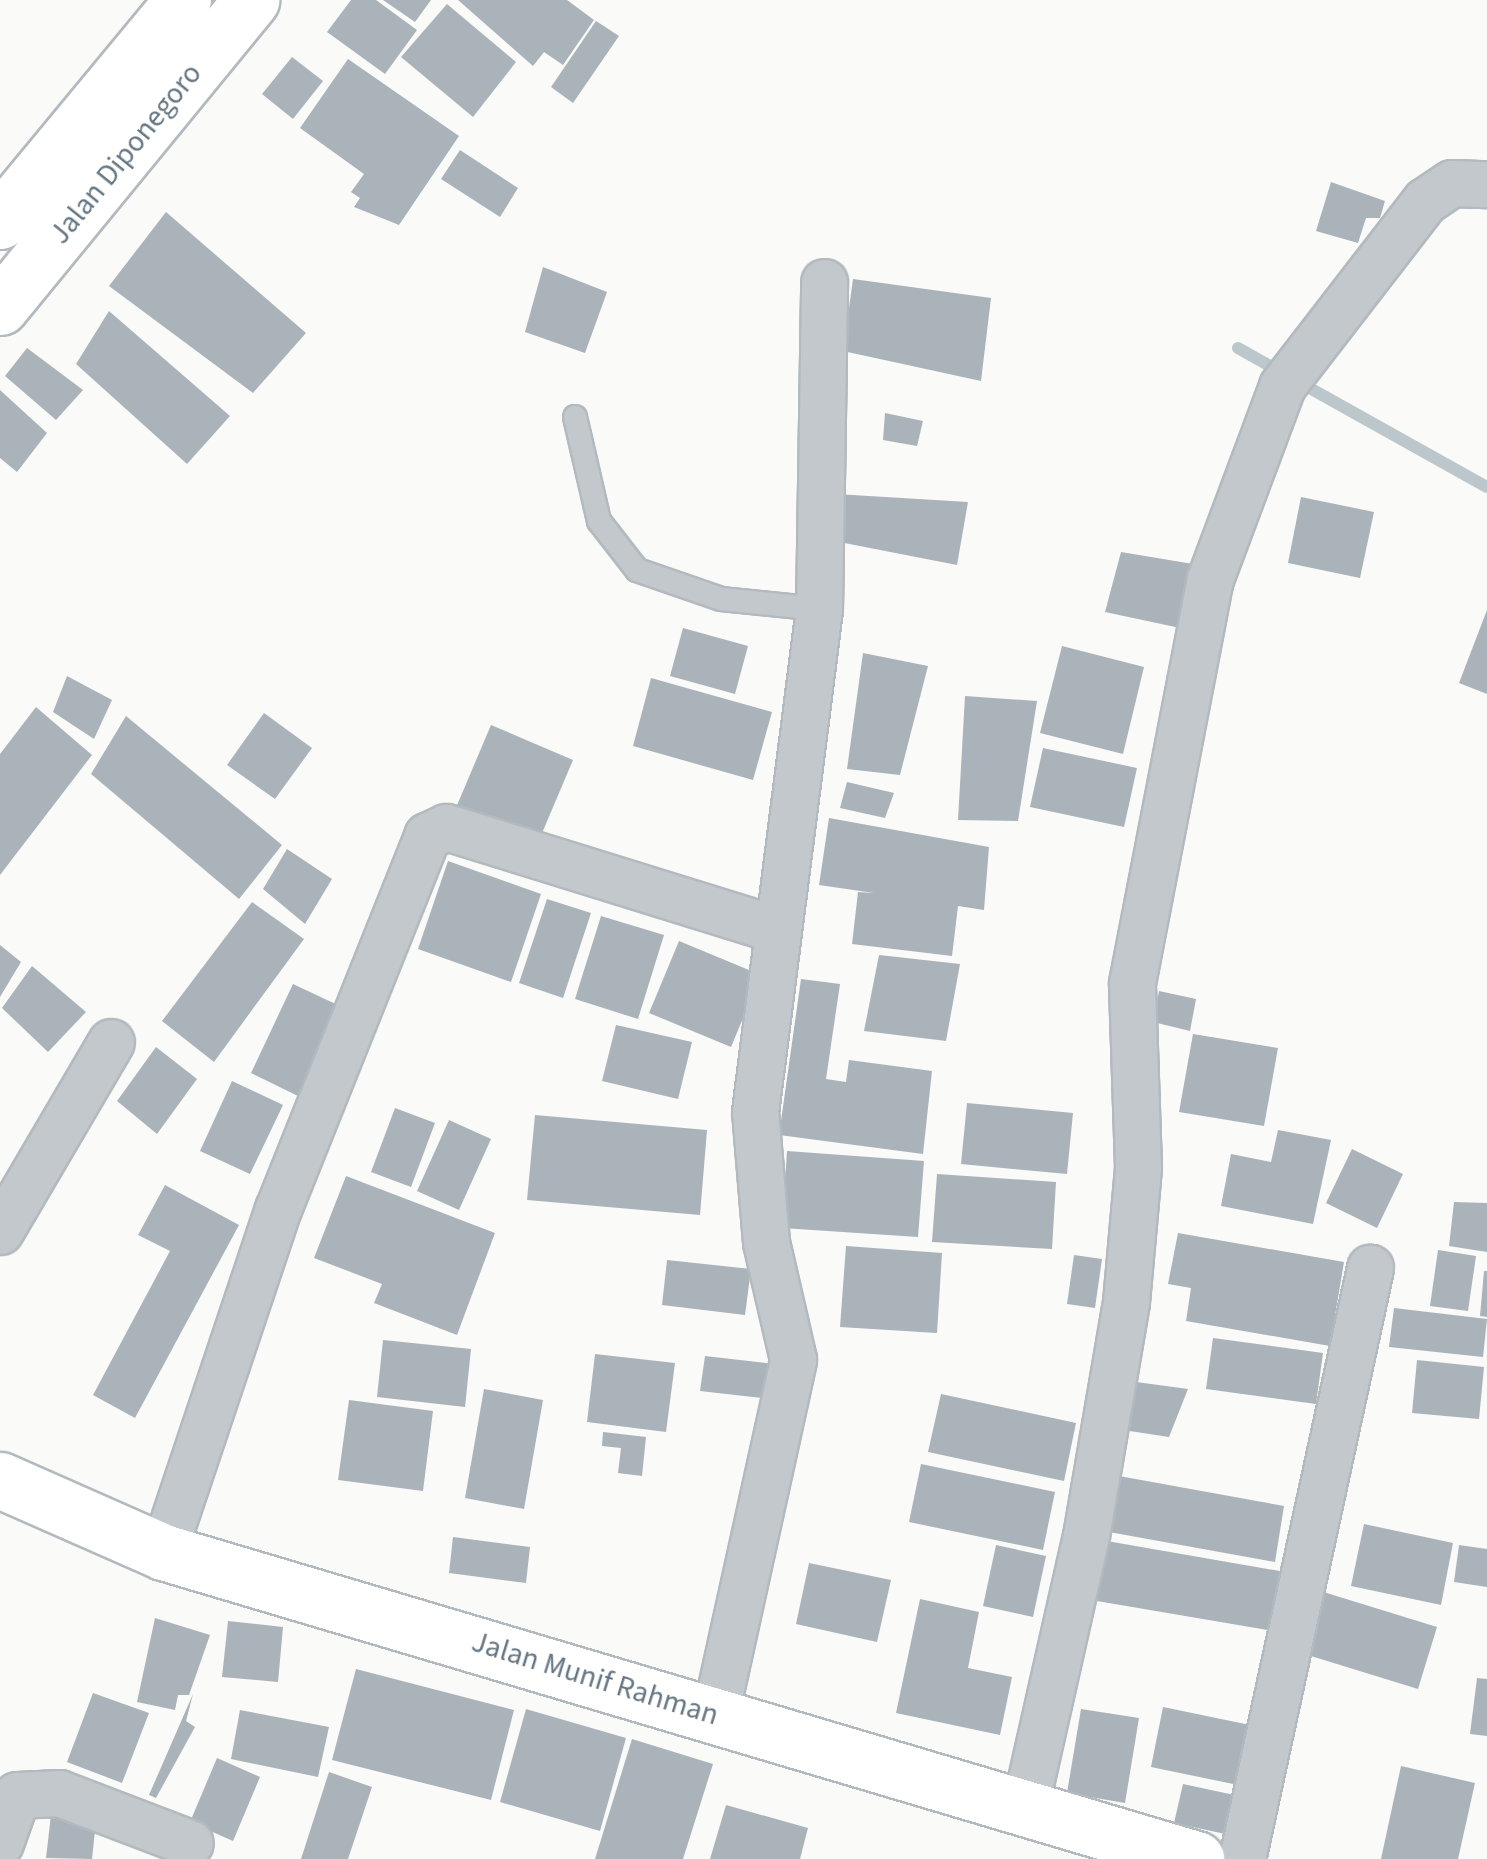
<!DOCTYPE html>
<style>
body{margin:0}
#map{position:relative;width:1487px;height:1859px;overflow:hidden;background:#fafaf8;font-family:"Source Sans 3",sans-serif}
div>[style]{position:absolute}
.stream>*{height:12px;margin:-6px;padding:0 6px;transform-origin:6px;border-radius:6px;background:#bbc7cb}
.building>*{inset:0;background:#aab3b9}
.roads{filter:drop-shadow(2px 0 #b3babf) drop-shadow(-2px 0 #b3babf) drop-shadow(0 2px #b3babf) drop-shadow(0 -2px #b3babf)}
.lane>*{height:22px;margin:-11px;padding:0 11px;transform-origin:11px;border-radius:11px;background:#c3c8cc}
.street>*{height:45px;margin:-22.5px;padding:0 22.5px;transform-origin:22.5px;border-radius:22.5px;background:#c3c8cc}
.secondary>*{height:55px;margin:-27.5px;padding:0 27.5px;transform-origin:27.5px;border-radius:27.5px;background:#fff}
.highway>*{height:55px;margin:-27.5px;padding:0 27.5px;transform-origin:27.5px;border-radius:27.5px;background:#fff}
span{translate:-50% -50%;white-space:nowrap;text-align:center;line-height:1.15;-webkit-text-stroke:10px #fff;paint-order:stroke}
.street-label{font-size:30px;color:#657683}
</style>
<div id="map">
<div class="stream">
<i style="left:1238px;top:348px;width:285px;rotate:29.2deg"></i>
</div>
<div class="building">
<i style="clip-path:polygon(351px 0,376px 0,417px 30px,385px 74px,327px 32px)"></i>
<i style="clip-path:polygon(383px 0,431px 0,415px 22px)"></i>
<i style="clip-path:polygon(458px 0,567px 0,594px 20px,563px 65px,544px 52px,533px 66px)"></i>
<i style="clip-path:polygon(447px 4px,516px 62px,473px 117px,401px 57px)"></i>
<i style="clip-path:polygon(596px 21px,619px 36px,573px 103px,551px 87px)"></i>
<i style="clip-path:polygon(292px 57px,323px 81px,293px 119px,262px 94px)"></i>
<i style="clip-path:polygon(348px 59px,459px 136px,399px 225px,354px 207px,360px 198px,351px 192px,364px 174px,300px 128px)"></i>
<i style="clip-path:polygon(460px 150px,518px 188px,500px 217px,441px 179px)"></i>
<i style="clip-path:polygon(1331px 182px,1385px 201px,1380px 218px,1366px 218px,1358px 243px,1316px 231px)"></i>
<i style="clip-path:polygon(166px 212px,306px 333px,253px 393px,109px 286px)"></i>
<i style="clip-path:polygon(543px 267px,607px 292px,585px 353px,525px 332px)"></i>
<i style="clip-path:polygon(853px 279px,991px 298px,981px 381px,843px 351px)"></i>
<i style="clip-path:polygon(109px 311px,230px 416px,187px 464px,76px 364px)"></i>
<i style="clip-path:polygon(27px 348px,83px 390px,56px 420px,5px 376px)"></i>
<i style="clip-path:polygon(0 390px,47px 433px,17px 472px,0 458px)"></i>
<i style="clip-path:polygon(885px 413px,923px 421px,917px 446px,883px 440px)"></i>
<i style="clip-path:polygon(836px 494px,968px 502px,957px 565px,829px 540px)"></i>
<i style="clip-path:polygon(1301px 497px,1374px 512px,1360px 578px,1288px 563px)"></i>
<i style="clip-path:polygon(1121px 552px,1205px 566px,1180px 628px,1105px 612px)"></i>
<i style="clip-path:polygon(1487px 610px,1487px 694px,1459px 683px)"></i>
<i style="clip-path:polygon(683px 628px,748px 646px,735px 694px,670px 676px)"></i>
<i style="clip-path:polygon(1062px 646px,1144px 667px,1123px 754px,1040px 733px)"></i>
<i style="clip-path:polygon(863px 653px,928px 666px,900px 775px,847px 769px)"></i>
<i style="clip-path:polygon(67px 676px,112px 700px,94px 739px,53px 712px)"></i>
<i style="clip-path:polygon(651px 678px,772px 712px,753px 780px,633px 746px)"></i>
<i style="clip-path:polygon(965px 696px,1037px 701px,1018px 821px,958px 820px)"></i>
<i style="clip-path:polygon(36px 707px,92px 755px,0 875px,0 754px)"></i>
<i style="clip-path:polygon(264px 713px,312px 748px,275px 799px,227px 765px)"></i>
<i style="clip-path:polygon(126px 716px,282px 845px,239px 899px,91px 774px)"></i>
<i style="clip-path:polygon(491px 725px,573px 760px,537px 845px,455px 810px)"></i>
<i style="clip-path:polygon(1043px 748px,1137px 768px,1124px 827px,1030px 807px)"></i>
<i style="clip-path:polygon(847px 782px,894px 793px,885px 818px,840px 808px)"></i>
<i style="clip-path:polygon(829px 818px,989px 847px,984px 910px,958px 906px,952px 956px,852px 944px,858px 892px,874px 893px,819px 885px)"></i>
<i style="clip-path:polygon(287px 849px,332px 879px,305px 924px,263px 889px)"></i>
<i style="clip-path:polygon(448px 861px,541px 894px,511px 982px,418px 949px)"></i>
<i style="clip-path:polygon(547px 899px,591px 913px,563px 998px,519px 983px)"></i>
<i style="clip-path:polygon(252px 902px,304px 939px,214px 1062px,162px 1021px)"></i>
<i style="clip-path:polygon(601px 916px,664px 935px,638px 1019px,575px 999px)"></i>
<i style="clip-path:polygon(679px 941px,761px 975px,731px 1047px,649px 1013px)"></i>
<i style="clip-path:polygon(0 945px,21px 962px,0 997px)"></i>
<i style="clip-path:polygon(879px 955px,960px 964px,946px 1041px,864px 1031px)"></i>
<i style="clip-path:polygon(32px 966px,86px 1012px,48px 1052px,2px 1008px)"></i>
<i style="clip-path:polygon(801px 979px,840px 984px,826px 1079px,846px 1082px,849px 1060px,932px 1071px,923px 1154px,779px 1135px)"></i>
<i style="clip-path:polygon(293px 984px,342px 1007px,300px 1097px,251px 1073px)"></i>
<i style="clip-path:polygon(1159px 991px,1196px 999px,1190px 1031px,1153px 1022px)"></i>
<i style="clip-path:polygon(616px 1025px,692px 1042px,678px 1099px,602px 1081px)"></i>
<i style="clip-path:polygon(1193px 1034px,1278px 1048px,1264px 1126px,1179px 1112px)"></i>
<i style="clip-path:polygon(156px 1047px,197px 1079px,157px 1134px,117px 1101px)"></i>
<i style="clip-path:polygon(232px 1081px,283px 1105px,250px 1174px,200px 1151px)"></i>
<i style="clip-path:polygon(967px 1103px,1073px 1113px,1067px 1174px,961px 1164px)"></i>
<i style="clip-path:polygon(395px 1108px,435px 1123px,411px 1187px,371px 1172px)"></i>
<i style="clip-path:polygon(535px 1115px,707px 1130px,700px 1215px,527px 1200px)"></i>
<i style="clip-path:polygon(449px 1120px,491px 1139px,459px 1210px,417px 1191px)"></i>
<i style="clip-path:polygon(1278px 1130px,1331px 1140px,1313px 1224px,1221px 1206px,1231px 1154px,1271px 1162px)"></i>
<i style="clip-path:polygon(1352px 1149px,1403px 1174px,1377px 1228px,1326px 1203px)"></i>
<i style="clip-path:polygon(787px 1151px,924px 1161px,918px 1237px,782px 1228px)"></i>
<i style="clip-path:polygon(937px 1174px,1056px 1182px,1052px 1249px,932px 1242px)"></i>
<i style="clip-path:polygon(346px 1176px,495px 1233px,457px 1335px,374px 1303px,382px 1284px,314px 1258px)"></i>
<i style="clip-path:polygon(165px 1185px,239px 1225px,135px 1418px,93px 1395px,170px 1251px,138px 1235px)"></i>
<i style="clip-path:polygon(1454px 1202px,1487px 1203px,1487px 1252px,1449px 1246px)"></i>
<i style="clip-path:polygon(1178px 1233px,1344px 1262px,1330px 1346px,1186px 1321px,1191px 1288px,1168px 1284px)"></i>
<i style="clip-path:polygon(846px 1246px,942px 1253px,937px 1333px,840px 1327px)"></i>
<i style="clip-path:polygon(1438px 1250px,1476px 1256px,1468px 1311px,1430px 1306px)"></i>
<i style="clip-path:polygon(1074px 1255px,1102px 1259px,1095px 1308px,1067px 1304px)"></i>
<i style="clip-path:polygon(667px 1260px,751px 1269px,745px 1315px,662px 1305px)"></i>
<i style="clip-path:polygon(1484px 1271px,1487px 1271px,1487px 1317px,1480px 1316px)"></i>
<i style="clip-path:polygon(1394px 1308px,1487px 1319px,1483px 1357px,1389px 1347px)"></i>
<i style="clip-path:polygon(1213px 1338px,1323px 1353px,1316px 1404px,1206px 1389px)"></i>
<i style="clip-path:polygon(383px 1340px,471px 1349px,465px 1407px,377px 1397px)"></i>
<i style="clip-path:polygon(595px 1354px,675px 1363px,666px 1432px,587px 1422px)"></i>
<i style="clip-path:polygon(705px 1356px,774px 1364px,770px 1399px,700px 1391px)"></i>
<i style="clip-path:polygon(1417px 1360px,1484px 1367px,1479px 1419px,1412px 1413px)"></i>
<i style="clip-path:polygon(1129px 1381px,1188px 1389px,1169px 1437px,1123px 1430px)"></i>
<i style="clip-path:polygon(484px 1389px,543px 1400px,524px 1509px,465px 1498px)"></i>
<i style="clip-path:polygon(941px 1394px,1076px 1423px,1064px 1481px,928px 1452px)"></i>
<i style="clip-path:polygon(349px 1400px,433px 1411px,423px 1491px,338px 1480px)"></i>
<i style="clip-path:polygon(603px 1432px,646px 1437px,642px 1476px,618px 1473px,621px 1448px,602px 1446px)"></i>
<i style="clip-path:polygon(921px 1464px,1055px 1492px,1043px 1550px,909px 1522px)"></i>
<i style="clip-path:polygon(1119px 1476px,1284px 1506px,1275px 1562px,1109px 1532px)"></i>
<i style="clip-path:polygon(1364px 1524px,1453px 1543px,1441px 1605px,1351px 1586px)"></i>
<i style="clip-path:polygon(453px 1537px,530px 1547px,526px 1583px,449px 1573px)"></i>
<i style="clip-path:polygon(1101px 1540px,1291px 1573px,1280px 1632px,1091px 1600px)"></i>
<i style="clip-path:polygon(996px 1545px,1046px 1556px,1033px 1617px,983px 1606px)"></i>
<i style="clip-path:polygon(1459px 1545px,1487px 1549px,1487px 1587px,1454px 1582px)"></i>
<i style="clip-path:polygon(809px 1563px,891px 1580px,877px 1642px,796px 1624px)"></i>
<i style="clip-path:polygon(1317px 1590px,1437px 1627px,1418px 1689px,1298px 1652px)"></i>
<i style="clip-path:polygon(920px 1599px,979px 1612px,968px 1668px,1012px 1677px,1000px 1735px,896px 1713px)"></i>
<i style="clip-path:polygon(155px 1618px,210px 1635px,189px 1695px,178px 1695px,175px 1710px,137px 1702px)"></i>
<i style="clip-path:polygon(228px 1621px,283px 1627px,278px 1682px,222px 1677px)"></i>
<i style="clip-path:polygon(356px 1669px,514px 1710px,491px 1800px,332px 1760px)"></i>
<i style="clip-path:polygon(1477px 1678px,1487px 1679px,1487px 1736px,1470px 1734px)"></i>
<i style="clip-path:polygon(93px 1693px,149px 1713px,122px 1783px,67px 1762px)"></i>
<i style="clip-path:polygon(193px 1694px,186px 1721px,195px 1727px,156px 1798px,149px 1795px)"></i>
<i style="clip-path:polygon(1163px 1707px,1250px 1725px,1238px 1785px,1151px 1767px)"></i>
<i style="clip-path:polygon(526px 1709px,626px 1738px,600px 1831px,500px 1802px)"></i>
<i style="clip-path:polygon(1081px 1709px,1139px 1718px,1125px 1803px,1067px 1793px)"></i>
<i style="clip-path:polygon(240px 1710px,329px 1727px,318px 1777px,231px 1759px)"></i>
<i style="clip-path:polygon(632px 1739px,713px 1764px,683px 1859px,595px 1859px)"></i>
<i style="clip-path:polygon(217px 1758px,260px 1777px,233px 1841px,190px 1822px)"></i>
<i style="clip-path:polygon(1401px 1766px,1475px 1783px,1458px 1859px,1381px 1859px)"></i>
<i style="clip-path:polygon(329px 1772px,372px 1787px,348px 1859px,301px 1859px)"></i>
<i style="clip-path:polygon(1183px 1784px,1239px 1796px,1230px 1835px,1174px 1823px)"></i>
<i style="clip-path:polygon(726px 1805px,808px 1828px,800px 1859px,710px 1859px)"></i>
<i style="clip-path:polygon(52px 1806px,97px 1812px,92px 1859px,46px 1858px)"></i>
</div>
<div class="roads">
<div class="lane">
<i style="left:575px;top:417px;width:107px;rotate:77deg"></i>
<i style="left:599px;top:521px;width:62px;rotate:52.2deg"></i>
<i style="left:637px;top:570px;width:89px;rotate:19deg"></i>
<i style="left:721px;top:599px;width:99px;rotate:5.8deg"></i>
</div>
<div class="street">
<i style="left:0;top:1231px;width:219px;rotate:-59.6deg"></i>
<i style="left:163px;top:1552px;width:362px;rotate:-71.5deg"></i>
<i style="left:278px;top:1209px;width:402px;rotate:-68.2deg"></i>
<i style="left:427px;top:836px;width:21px;rotate:-25deg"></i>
<i style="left:446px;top:827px;width:345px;rotate:17.2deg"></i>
<i style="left:715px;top:1715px;width:364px;rotate:-77.6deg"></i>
<i style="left:793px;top:1359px;width:120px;rotate:-103deg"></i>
<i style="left:766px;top:1242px;width:130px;rotate:-94.8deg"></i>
<i style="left:755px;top:1112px;width:507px;rotate:-82.75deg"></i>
<i style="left:819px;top:609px;width:327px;rotate:-89.1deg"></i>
<i style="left:1025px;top:1806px;width:277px;rotate:-77.3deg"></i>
<i style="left:1086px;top:1536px;width:237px;rotate:-80.3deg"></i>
<i style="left:1126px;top:1302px;width:136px;rotate:-84.9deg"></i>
<i style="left:1138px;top:1167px;width:184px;rotate:-91.9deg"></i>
<i style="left:1132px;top:983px;width:411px;rotate:-79.1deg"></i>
<i style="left:1210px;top:579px;width:206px;rotate:-69.5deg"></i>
<i style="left:1282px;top:386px;width:234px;rotate:-52.3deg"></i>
<i style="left:1425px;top:201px;width:32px;rotate:-34deg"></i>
<i style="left:1452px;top:183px;width:35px;rotate:2deg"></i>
<i style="left:0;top:1843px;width:51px;rotate:-70.5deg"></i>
<i style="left:17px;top:1795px;width:42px;rotate:-2.7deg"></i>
<i style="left:59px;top:1793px;width:140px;rotate:20.9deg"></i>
<i style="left:1242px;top:1859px;width:605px;rotate:-77.78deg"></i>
</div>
<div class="secondary">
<i style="left:0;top:1480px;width:178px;rotate:23.8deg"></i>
<i style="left:163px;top:1552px;width:1078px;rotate:16.55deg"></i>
</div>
<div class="highway">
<i style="left:0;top:221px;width:287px;rotate:-50.4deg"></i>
<i style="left:0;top:307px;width:397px;rotate:-50.7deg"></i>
</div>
</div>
<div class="street-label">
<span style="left:126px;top:154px;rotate:-51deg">Jalan Diponegoro</span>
<span style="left:595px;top:1679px;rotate:17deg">Jalan Munif Rahman</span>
</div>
</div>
